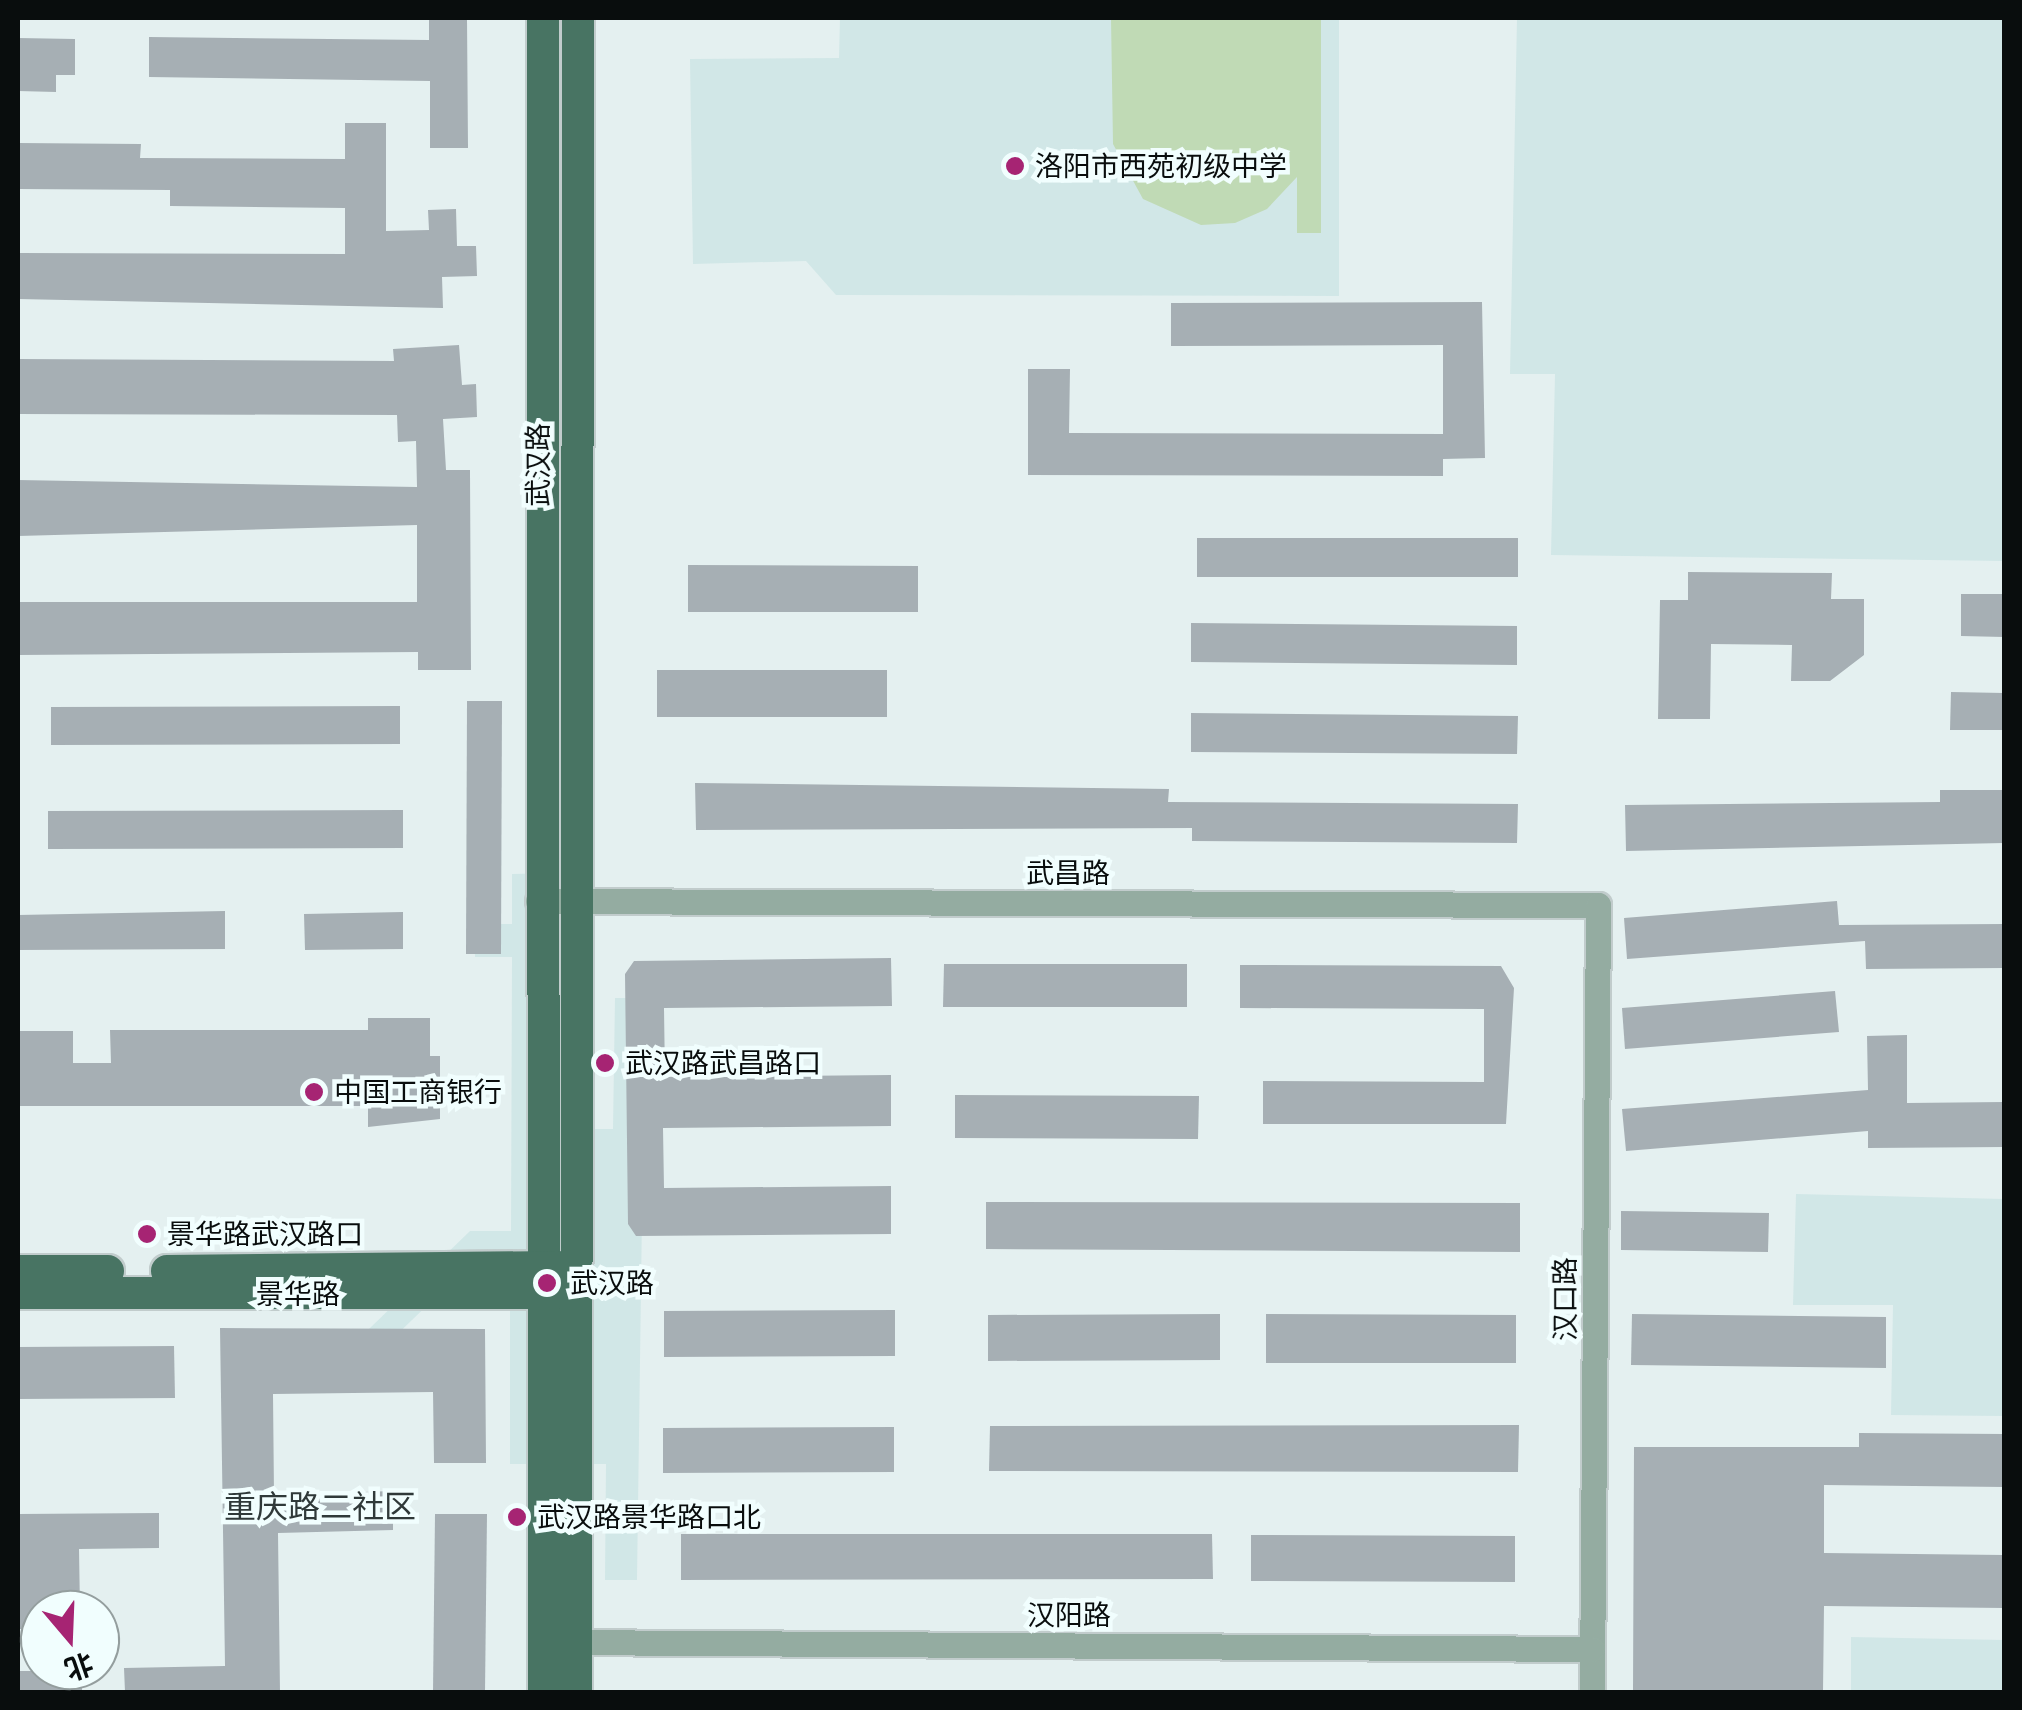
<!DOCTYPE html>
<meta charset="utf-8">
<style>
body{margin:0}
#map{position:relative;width:2022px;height:1710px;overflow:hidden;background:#e4f0f0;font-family:"Golos Text","Noto Sans SC",sans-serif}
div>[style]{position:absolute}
.built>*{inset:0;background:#d1e7e7}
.green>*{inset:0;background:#c0dab5}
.building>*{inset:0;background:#a6afb4}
.roads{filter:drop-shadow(2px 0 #c1cccc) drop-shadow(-2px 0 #c1cccc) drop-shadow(0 2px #c1cccc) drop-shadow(0 -2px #c1cccc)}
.minor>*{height:25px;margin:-12.5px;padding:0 12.5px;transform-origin:12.5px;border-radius:12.5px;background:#94aca1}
.major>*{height:32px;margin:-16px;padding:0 16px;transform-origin:16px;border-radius:16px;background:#487463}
.dots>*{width:28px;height:28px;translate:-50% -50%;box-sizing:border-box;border:5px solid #f1fefe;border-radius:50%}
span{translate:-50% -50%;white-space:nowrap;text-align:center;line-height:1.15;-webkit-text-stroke:9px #f1fefe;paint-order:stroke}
.poi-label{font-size:28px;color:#090d0d}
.left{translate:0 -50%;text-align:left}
.street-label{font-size:28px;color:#090d0d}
.quarter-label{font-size:32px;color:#2f3939}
.frame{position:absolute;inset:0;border:20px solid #090d0d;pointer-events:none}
.north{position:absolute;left:20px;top:1590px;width:100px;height:100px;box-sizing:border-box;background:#f1fefe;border:2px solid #949e9e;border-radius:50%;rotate:161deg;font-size:28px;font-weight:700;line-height:40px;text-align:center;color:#090d0d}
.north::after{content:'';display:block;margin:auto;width:35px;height:45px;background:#a62473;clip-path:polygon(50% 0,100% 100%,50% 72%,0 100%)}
</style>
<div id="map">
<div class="built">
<i style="clip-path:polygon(840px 18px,1339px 18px,1339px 296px,836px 295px,806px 261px,693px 264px,690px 59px,839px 58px)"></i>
<i style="clip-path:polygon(1517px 18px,2004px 18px,2004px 561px,1551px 555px,1555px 374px,1510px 374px)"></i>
<i style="clip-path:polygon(472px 804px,498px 924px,512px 924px,512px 874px,561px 873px,581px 1129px,613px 1129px,615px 998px,645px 998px,637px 1580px,605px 1580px,606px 1464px,510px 1464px,510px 1262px,472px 1262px,381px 1350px,369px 1329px,470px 1231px,511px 1231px,512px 957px,475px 957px)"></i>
<i style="clip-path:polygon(1796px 1194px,2004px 1199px,2004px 1416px,1891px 1415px,1893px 1305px,1793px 1305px)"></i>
<i style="clip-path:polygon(1851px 1637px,2004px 1640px,2004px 1692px,1851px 1692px)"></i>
</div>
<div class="green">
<i style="clip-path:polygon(1111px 18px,1321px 18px,1321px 233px,1297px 233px,1297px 177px,1267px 209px,1235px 223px,1201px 225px,1143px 199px,1113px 144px)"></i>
</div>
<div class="building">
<i style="clip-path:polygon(429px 18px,467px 18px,468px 148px,430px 148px,430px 81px,149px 77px,149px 37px,429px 40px)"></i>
<i style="clip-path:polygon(18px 38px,75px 39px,75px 75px,56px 75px,56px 92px,18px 91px)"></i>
<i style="clip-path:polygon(345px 123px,386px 123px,386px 231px,429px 230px,428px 210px,456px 209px,457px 246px,476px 246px,477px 276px,442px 277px,443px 308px,18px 299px,18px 253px,345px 254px,345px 208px,170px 206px,170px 190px,18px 189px,18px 143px,141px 144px,140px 158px,345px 159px)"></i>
<i style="clip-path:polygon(1482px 302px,1485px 458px,1443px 459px,1443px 476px,1028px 475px,1028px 369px,1070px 369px,1069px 433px,1443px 434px,1443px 345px,1171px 346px,1171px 303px)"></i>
<i style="clip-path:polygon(459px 345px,462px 385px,476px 384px,477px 417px,443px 419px,446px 470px,470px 470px,471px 670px,418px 670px,418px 652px,18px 655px,18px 602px,417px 602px,417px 525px,18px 536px,18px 480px,417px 487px,416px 441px,398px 442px,397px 415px,18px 414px,18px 359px,394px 361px,393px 349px)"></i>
<i style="clip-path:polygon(1197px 538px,1518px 538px,1518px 577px,1197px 577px)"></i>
<i style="clip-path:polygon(688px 565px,918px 566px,918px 612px,688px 612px)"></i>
<i style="clip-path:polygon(1688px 572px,1832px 573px,1831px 599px,1864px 599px,1864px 655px,1830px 681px,1791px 681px,1792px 645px,1711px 644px,1710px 719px,1658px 719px,1660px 600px,1688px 600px)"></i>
<i style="clip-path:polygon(1961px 594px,2004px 594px,2004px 637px,1961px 636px)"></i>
<i style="clip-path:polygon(1191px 623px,1517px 626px,1517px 665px,1191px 662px)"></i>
<i style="clip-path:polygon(657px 670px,887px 670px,887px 717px,657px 717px)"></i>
<i style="clip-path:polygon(1951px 692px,2004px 693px,2004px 730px,1950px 730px)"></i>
<i style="clip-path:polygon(467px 701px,502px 701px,501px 954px,466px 954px)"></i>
<i style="clip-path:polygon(400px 706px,400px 744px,51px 745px,51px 707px)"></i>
<i style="clip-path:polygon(1191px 713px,1518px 716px,1517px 754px,1191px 752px)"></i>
<i style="clip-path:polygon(695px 783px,1169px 789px,1168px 802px,1518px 804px,1517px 843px,1192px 841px,1192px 828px,696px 830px)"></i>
<i style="clip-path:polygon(1940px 790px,2004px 790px,2004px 843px,1626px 851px,1625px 805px,1940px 802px)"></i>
<i style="clip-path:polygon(403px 810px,403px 848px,48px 849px,48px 811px)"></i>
<i style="clip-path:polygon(1837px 901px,1839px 925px,2004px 924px,2004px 968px,1866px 969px,1865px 941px,1627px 959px,1624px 918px)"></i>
<i style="clip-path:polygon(225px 911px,225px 949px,18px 950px,18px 915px)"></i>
<i style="clip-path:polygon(403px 912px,403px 949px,305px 950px,304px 914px)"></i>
<i style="clip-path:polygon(891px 958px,892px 1006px,664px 1008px,665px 1077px,891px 1075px,891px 1126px,663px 1128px,664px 1188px,891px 1186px,891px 1234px,636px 1236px,628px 1224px,625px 974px,634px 961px)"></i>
<i style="clip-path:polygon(944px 964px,1187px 964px,1187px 1007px,943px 1007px)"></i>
<i style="clip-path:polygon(1240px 965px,1501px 966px,1514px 988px,1506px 1124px,1263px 1124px,1263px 1081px,1484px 1082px,1484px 1009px,1240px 1008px)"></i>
<i style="clip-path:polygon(1835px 991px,1839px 1032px,1625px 1049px,1622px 1008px)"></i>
<i style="clip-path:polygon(368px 1018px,430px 1018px,430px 1056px,440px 1056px,440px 1119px,368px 1127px,368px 1106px,18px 1106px,18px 1031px,73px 1031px,73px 1063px,111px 1063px,110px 1030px,368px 1030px)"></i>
<i style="clip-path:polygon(1907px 1035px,1907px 1103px,2004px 1102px,2004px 1147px,1868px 1148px,1868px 1131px,1626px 1151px,1622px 1109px,1868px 1090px,1867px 1036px)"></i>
<i style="clip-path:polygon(955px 1095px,1199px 1096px,1198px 1139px,955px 1138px)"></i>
<i style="clip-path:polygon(986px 1202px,1520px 1203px,1520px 1252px,986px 1249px)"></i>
<i style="clip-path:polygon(1621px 1211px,1769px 1213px,1768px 1252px,1621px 1250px)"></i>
<i style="clip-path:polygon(895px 1310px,895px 1356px,664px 1357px,664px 1311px)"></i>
<i style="clip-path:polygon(1220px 1314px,1220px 1360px,988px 1361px,988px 1315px)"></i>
<i style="clip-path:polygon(1266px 1314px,1516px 1315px,1516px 1363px,1266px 1363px)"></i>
<i style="clip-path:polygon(1632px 1314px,1886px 1317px,1886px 1368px,1631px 1365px)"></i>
<i style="clip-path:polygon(220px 1328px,485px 1329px,486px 1463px,434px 1463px,433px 1392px,273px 1394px,274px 1495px,393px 1491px,393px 1530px,278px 1533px,280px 1692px,125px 1692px,124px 1668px,225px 1666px)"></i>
<i style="clip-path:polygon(174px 1346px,175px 1398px,18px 1399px,18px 1347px)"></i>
<i style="clip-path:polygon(1519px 1425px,1518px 1472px,989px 1471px,990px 1426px)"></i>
<i style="clip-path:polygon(894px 1427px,894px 1472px,663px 1473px,663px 1428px)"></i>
<i style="clip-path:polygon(1859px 1433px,2004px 1434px,2004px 1487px,1824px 1485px,1824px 1553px,2004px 1555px,2004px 1608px,1824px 1606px,1823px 1692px,1633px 1692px,1634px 1447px,1859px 1447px)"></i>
<i style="clip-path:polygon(159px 1513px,159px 1548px,79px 1549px,80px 1610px,40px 1610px,40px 1629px,18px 1629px,18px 1514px)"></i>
<i style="clip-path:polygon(435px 1514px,487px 1514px,485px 1692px,433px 1692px)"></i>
<i style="clip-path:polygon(681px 1534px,1212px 1534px,1213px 1579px,681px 1580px)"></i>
<i style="clip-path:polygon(1251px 1535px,1515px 1536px,1515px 1582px,1251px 1581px)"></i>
<i style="clip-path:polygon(18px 1671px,82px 1671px,82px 1692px,18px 1692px)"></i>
</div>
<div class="roads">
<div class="minor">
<i style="left:538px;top:901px;width:1060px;rotate:0.22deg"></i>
<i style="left:1598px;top:905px;width:787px;rotate:90.44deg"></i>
<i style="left:560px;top:1642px;width:1032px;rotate:0.39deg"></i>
</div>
<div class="major">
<i style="left:543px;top:18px;width:1674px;rotate:89.97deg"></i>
<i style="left:18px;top:1271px;width:90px"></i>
<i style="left:167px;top:1271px;width:391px;rotate:-0.6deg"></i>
<i style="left:18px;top:1293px;width:541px"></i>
<i style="left:576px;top:1692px;width:1674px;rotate:-89.93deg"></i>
</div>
</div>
<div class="dots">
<i style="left:1015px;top:166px;background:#a62473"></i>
<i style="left:605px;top:1063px;background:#a62473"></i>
<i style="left:314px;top:1092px;background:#a62473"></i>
<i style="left:147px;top:1234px;background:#a62473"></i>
<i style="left:547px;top:1283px;background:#a62473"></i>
<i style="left:517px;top:1517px;background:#a62473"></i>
</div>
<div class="poi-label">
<span class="left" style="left:1035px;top:166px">洛阳市西苑初级中学</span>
<span class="left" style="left:625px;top:1063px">武汉路武昌路口</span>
<span class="left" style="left:334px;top:1092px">中国工商银行</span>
<span class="left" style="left:167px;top:1234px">景华路武汉路口</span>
<span class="left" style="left:570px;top:1283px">武汉路</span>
<span class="left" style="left:537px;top:1517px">武汉路景华路口北</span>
</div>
<div class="street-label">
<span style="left:538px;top:465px;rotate:-90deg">武汉路</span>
<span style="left:1068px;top:873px">武昌路</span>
<span style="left:298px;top:1294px">景华路</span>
<span style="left:1565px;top:1299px;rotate:-90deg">汉口路</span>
<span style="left:1069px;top:1615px">汉阳路</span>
</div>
<div class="quarter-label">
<span style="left:320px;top:1506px">重庆路二社区</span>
</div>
<div class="frame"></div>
<div class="north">北</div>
</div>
